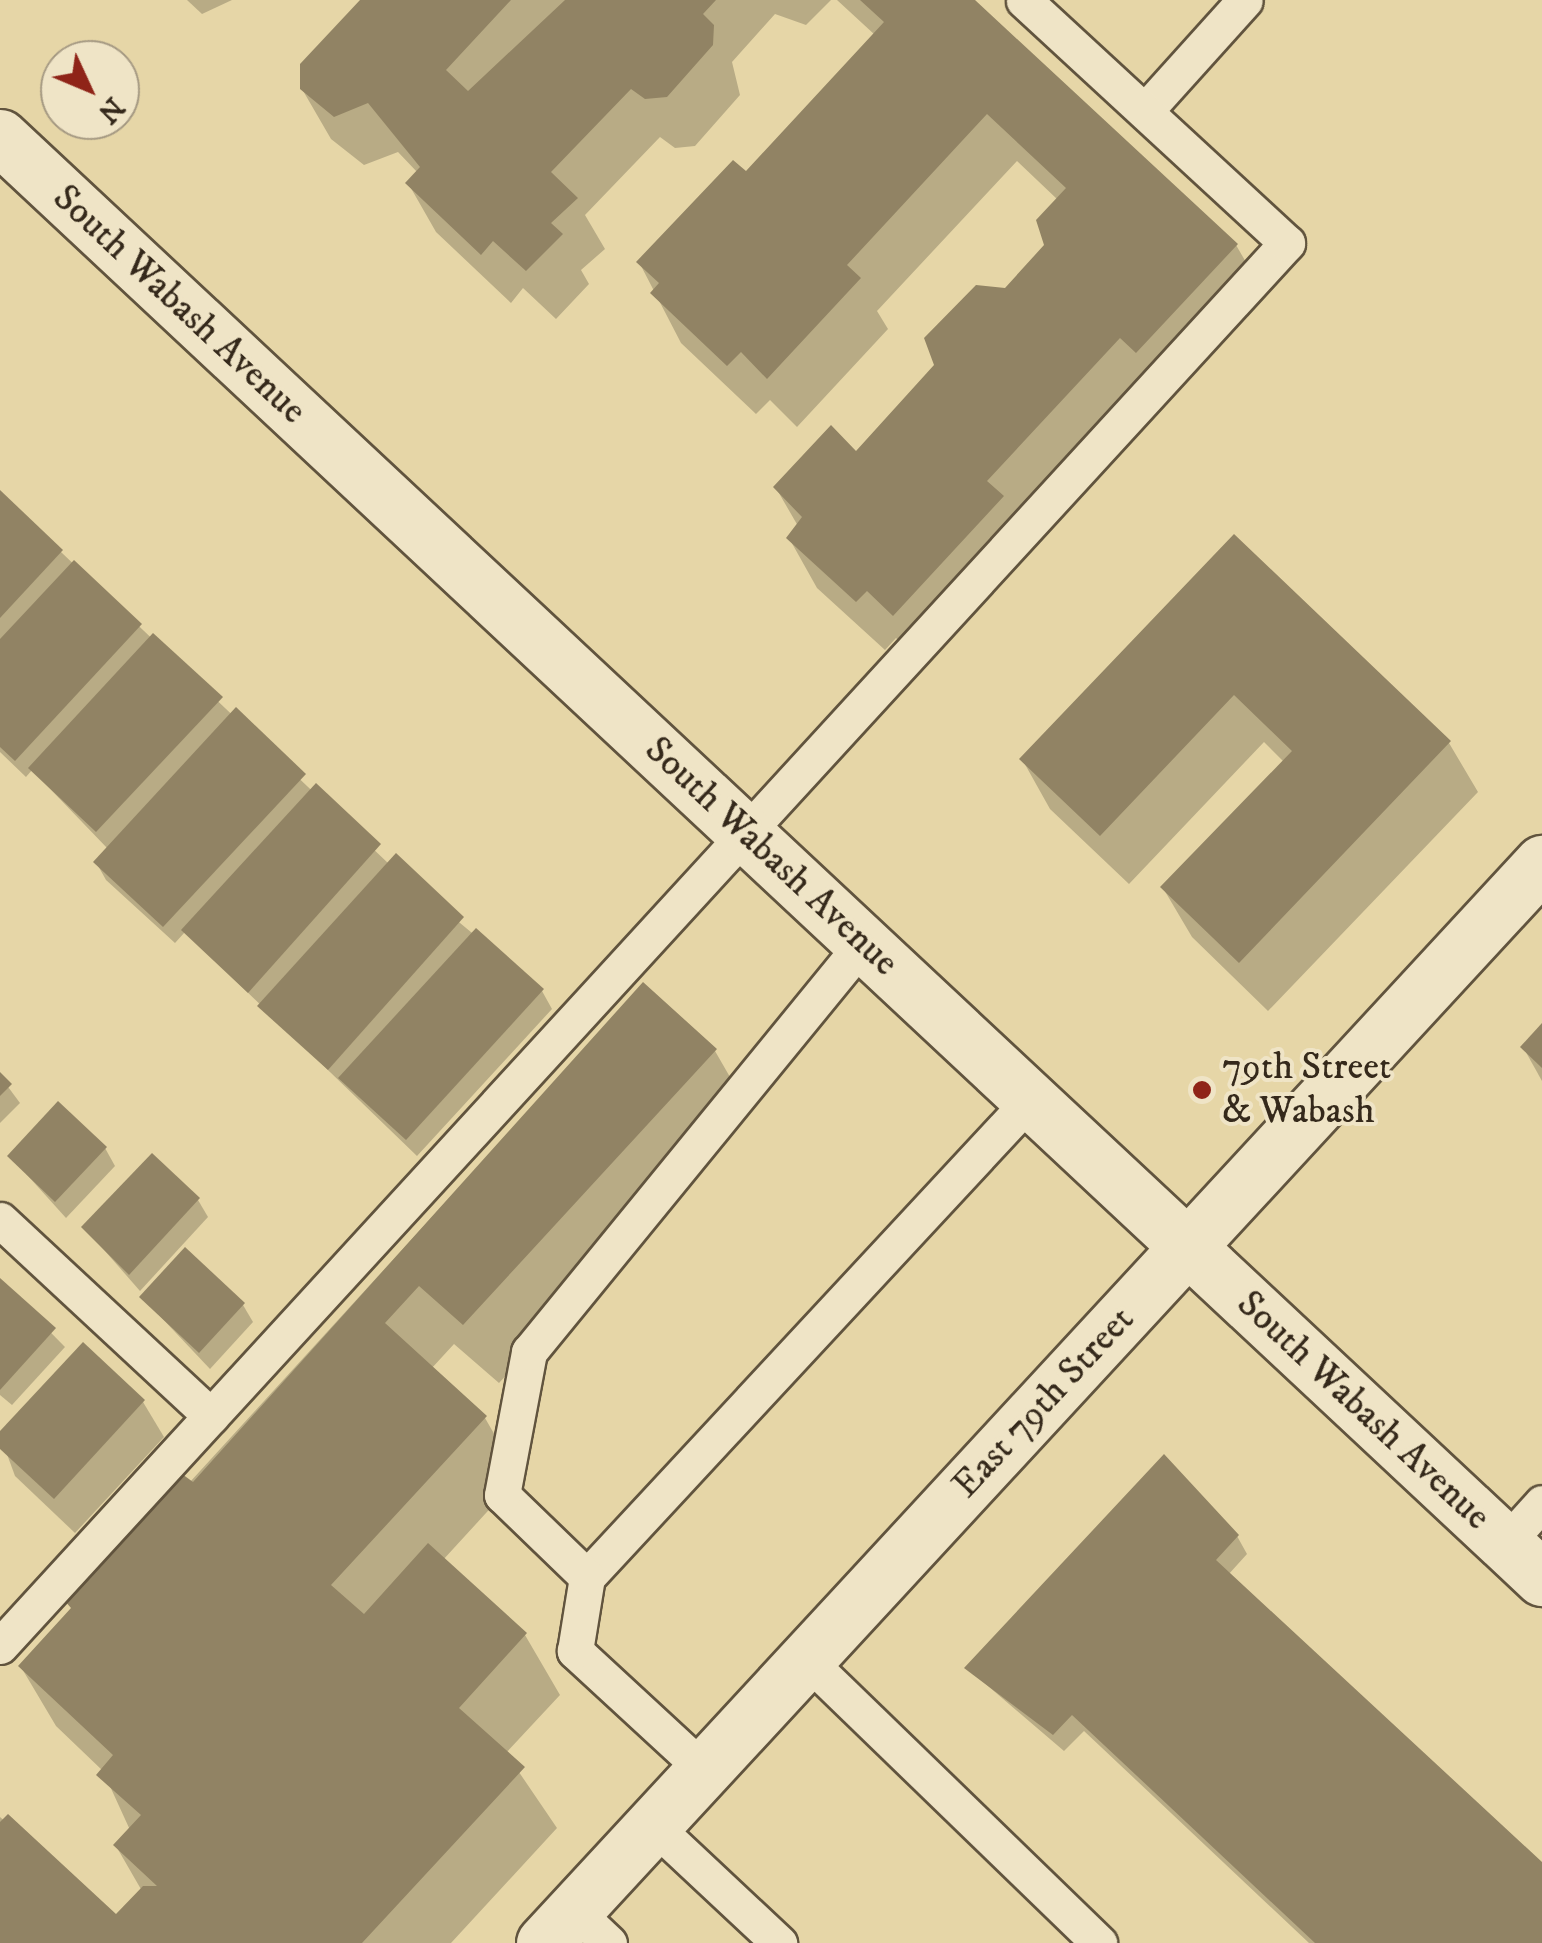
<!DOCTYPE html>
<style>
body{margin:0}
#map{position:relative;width:1542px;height:1943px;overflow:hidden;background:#e6d6a7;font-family:"IM FELL DW Pica",serif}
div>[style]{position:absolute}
.shadow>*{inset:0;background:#0003}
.building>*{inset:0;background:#918364}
.roads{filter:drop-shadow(2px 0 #61543e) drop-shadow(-2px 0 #61543e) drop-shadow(0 2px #61543e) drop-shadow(0 -2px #61543e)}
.service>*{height:35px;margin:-17.5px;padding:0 17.5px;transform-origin:17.5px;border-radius:17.5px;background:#efe4c6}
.minor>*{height:55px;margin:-27.5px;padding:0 27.5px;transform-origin:27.5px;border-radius:27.5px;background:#efe4c6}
.secondary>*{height:55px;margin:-27.5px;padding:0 27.5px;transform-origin:27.5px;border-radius:27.5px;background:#efe4c6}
.dots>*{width:28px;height:28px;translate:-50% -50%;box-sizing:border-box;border:5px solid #efe4c6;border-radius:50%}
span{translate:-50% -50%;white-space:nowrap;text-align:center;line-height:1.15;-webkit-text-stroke:8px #efe4c6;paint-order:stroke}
.street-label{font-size:38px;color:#35291b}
.poi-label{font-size:38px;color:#35291b}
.left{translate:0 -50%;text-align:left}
.north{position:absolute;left:40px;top:40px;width:100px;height:100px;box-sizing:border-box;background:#efe4c6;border:2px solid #a59982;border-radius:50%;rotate:134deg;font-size:28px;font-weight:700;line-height:40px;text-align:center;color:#35291b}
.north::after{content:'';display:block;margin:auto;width:35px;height:45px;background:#8f2418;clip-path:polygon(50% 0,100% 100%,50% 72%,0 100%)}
</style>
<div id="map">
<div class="shadow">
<i style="clip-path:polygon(187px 0,232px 0,202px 14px)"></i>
<i style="clip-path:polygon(364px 0,831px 0,806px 25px,775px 14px,732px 62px,740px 95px,695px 146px,675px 148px,660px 137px,585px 215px,605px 249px,581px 270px,589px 284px,556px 319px,523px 288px,511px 303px,436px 232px,408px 183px,418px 173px,398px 152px,364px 165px,331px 139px,302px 89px)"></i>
<i style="clip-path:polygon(837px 0,971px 0,1236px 245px,1265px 295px,923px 664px,896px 638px,885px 650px,817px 588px,789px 538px,798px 526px,776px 488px,856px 454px,1046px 245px,1058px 200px,1017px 161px,877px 311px,888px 329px,797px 427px,770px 400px,756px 414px,681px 343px,639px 262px,746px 174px,875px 35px)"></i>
<i style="clip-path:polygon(0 494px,389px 864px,542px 991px,552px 1009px,417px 1156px,185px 932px,175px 943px,106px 880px,96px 862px,108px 849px,32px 770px,26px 777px,0 752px)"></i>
<i style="clip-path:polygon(1234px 538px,1449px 743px,1478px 792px,1268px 1011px,1192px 937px,1163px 888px,1284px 762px,1264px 742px,1129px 884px,1050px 809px,1022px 759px)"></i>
<i style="clip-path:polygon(643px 986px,715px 1051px,749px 1110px,499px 1383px,454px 1344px,431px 1369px,485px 1418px,519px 1477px,443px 1560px,525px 1635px,560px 1695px,506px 1753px,557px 1828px,451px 1943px,0 1943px,0 1817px,116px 1917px,142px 1891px,116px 1846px,130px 1830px,103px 1771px,56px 1726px,21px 1667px)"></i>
<i style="clip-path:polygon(1542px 1027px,1542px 1081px,1523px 1047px)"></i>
<i style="clip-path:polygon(0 1076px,20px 1103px,0 1123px)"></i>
<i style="clip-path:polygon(105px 1148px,115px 1166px,66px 1218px,10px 1156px)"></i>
<i style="clip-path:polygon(198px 1200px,208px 1217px,140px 1291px,84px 1227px)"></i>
<i style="clip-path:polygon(0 1281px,65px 1347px,12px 1405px,0 1395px)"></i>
<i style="clip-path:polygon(142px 1297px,243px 1305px,253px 1322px,210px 1369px)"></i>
<i style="clip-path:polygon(83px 1345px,143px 1402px,164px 1437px,75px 1533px,15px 1476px,0 1435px)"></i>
<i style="clip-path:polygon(1237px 1536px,1247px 1554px,1228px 1575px,1542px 1866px,1542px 1943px,1309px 1943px,1084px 1731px,1064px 1751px,967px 1668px)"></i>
</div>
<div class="building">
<i style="clip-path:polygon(360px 0,511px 0,446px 70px,468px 91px,565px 0,716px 0,703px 14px,714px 25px,713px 45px,667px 97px,645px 99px,631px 89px,551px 172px,578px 198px,551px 223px,563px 234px,526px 271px,493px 241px,481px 255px,405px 183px,420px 167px,368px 103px,334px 117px,300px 89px,300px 64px)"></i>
<i style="clip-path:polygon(860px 0,975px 0,1238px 244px,1136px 353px,1120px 338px,987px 481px,1004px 496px,893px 616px,867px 591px,856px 602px,786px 538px,802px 517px,773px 487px,831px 425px,856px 451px,934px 365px,924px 338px,976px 285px,1005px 288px,1044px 245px,1036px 220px,1066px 188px,987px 114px,847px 265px,861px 278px,767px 379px,741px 352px,727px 366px,650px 293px,659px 283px,636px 262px,733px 160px,746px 171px,884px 22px)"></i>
<i style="clip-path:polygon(0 490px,63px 550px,0 618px)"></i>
<i style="clip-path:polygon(1234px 534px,1451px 741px,1239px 963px,1160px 887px,1292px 751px,1234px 695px,1100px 836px,1019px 759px)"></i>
<i style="clip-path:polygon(74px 560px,142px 624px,15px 761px,0 747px,0 639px)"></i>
<i style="clip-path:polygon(153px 633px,223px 697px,96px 832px,28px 768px)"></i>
<i style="clip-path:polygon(236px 707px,306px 774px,163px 927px,93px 862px)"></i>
<i style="clip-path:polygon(316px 783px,381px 844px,248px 993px,181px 930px)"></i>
<i style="clip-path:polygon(396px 853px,464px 917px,328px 1070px,257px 1006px)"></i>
<i style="clip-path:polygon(476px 928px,544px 989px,406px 1140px,338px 1078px)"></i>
<i style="clip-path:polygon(643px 982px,717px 1049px,463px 1325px,419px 1286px,385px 1323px,487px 1416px,331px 1585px,364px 1614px,428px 1543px,527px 1633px,459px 1708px,525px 1767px,362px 1943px,0 1943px,0 1822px,8px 1814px,116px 1914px,143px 1886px,157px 1886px,113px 1845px,141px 1815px,96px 1775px,113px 1755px,18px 1666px,71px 1608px,65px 1601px,182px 1474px,193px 1482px)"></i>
<i style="clip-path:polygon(1542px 1023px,1542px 1068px,1520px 1047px)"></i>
<i style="clip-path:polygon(0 1072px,12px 1084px,0 1096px)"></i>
<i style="clip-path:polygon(58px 1101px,107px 1147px,55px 1202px,7px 1156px)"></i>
<i style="clip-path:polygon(152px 1153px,200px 1198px,129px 1275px,81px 1227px)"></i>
<i style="clip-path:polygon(185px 1247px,245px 1303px,199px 1353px,139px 1297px)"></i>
<i style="clip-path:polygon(0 1278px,56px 1328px,0 1390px)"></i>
<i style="clip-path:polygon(83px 1342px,145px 1400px,54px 1499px,0 1449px,0 1431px)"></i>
<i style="clip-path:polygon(1164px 1454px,1239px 1535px,1216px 1560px,1542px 1862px,1542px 1943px,1315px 1943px,1072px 1715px,1053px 1735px,964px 1668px)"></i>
</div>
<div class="roads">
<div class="service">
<i style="left:1145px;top:111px;width:149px;rotate:-48deg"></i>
<i style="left:0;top:1220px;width:288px;rotate:42.9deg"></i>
<i style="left:1505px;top:1544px;width:55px;rotate:-47.9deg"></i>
<i style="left:587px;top:1577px;width:652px;rotate:-47.11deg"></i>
<i style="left:0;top:1646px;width:1904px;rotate:-47.47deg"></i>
<i style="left:1287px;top:243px;width:358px;rotate:-137.3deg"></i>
<i style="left:807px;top:1660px;width:407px;rotate:44.1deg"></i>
<i style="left:704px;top:1770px;width:176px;rotate:-137.3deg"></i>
<i style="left:575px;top:1651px;width:75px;rotate:-80.8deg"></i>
<i style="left:587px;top:1577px;width:118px;rotate:-136deg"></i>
<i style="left:502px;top:1495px;width:146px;rotate:-79.3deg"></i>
<i style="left:529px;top:1352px;width:528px;rotate:-50.76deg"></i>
<i style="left:653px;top:1825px;width:173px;rotate:43.1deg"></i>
<i style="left:574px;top:1910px;width:48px;rotate:43.3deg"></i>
</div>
<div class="minor">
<i style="left:0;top:137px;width:2111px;rotate:43.06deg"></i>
</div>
<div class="secondary">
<i style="left:544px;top:1943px;width:1471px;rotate:-47.26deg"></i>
</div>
</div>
<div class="dots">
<i style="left:1202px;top:1090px;background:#8f2418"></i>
</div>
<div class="street-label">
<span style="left:179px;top:305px;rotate:43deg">South Wabash Avenue</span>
<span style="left:771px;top:857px;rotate:43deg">South Wabash Avenue</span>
<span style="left:1044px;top:1403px;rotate:-47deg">East 79th Street</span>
<span style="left:1363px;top:1411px;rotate:43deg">South Wabash Avenue</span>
</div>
<div class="poi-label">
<span class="left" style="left:1222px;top:1090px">79th Street<br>&amp; Wabash</span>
</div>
<div class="north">N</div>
</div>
